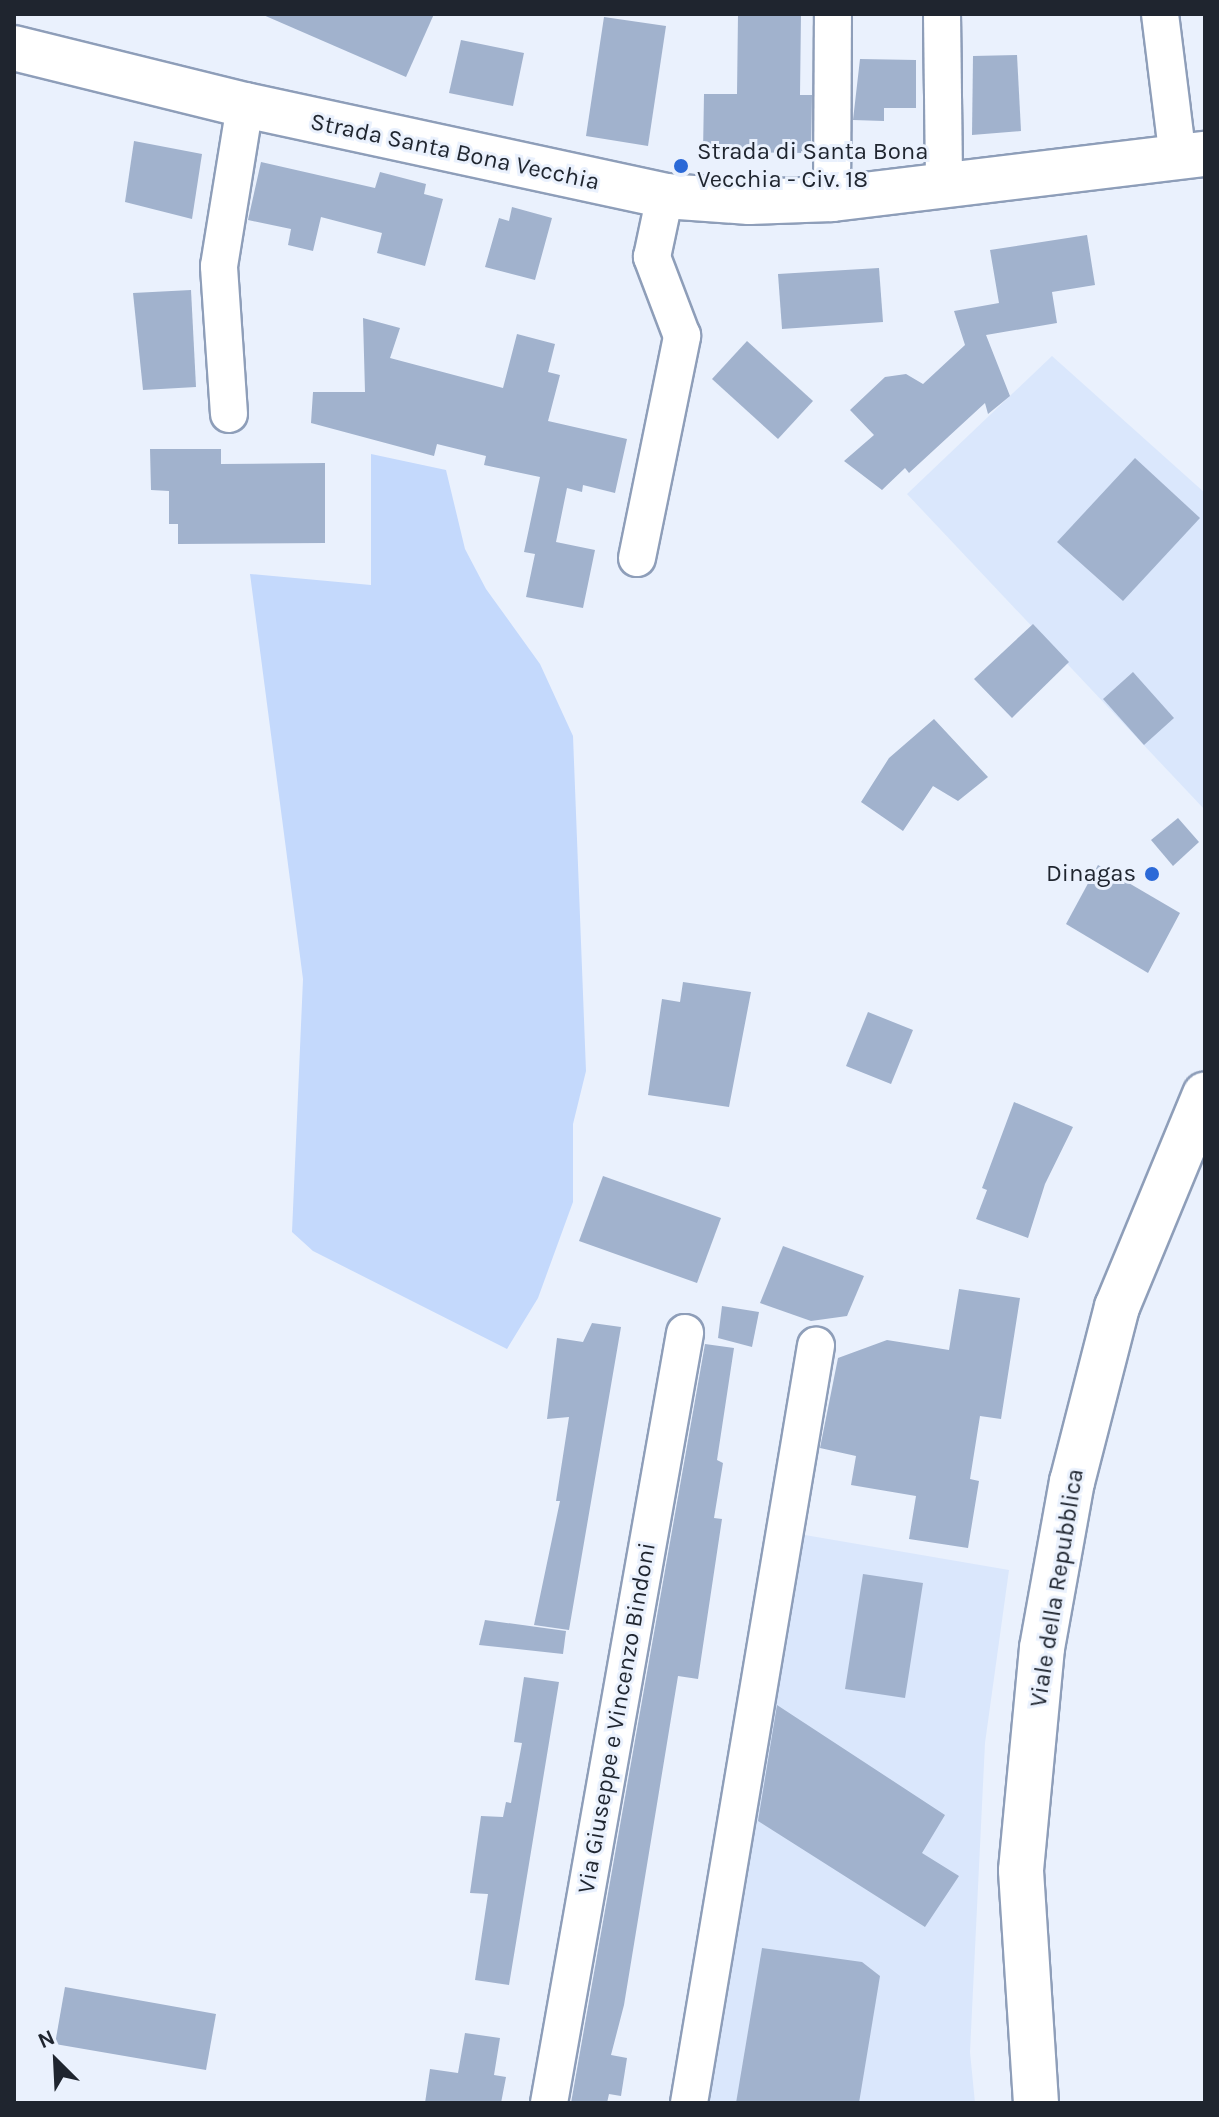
<!DOCTYPE html>
<style>
body{margin:0}
#map{position:relative;width:1219px;height:2117px;overflow:hidden;background:#eaf1fd;font-family:Karla,sans-serif}
div>[style]{position:absolute}
.built>*{inset:0;background:#dae7fc}
.green>*{inset:0;background:#c4d9fc}
.building>*{inset:0;background:#a1b2cd}
.roads{filter:drop-shadow(2px 0 #8e9eb9) drop-shadow(-2px 0 #8e9eb9) drop-shadow(0 2px #8e9eb9) drop-shadow(0 -2px #8e9eb9)}
.street>*{height:36px;margin:-18px;padding:0 18px;transform-origin:18px;border-radius:18px;background:#fff}
.secondary>*{height:44px;margin:-22px;padding:0 22px;transform-origin:22px;border-radius:22px;background:#fff}
.primary>*{height:44px;margin:-22px;padding:0 22px;transform-origin:22px;border-radius:22px;background:#fff}
.dots>*{width:22px;height:22px;translate:-50% -50%;box-sizing:border-box;border:4px solid #eaf1fd;border-radius:50%}
span{translate:-50% -50%;white-space:nowrap;text-align:center;line-height:1.15;-webkit-text-stroke:6px #eaf1fd;paint-order:stroke}
.street-label{font-size:24px;color:#1f252f}
.poi-label{font-size:24px;color:#1f252f}
.left{translate:0 -50%;text-align:left}
.right{translate:-100% -50%;text-align:right}
.frame{position:absolute;inset:0;border:16px solid #1f252f;pointer-events:none}
.north{position:absolute;left:16px;top:2021px;width:80px;height:80px;-webkit-text-stroke:6px #eaf1fd;paint-order:stroke;rotate:336deg;font-size:22px;font-weight:700;line-height:32px;text-align:center;color:#1f252f}
.north::after{content:'';display:block;margin:auto;width:28px;height:36px;background:#1f252f;clip-path:polygon(50% 0,100% 100%,50% 72%,0 100%)}
</style>
<div id="map">
<div class="built">
<i style="clip-path:polygon(1052px 356px,1205px 493px,1205px 810px,907px 494px)"></i>
<i style="clip-path:polygon(799px 1534px,1009px 1570px,985px 1743px,970px 2052px,975px 2103px,704px 2103px)"></i>
</div>
<div class="green">
<i style="clip-path:polygon(371px 454px,446px 470px,465px 549px,486px 589px,540px 664px,573px 736px,586px 1071px,573px 1124px,573px 1202px,538px 1298px,507px 1349px,313px 1251px,292px 1232px,303px 979px,250px 574px,371px 585px)"></i>
</div>
<div class="building">
<i style="clip-path:polygon(261px 14px,434px 14px,406px 77px)"></i>
<i style="clip-path:polygon(738px 14px,801px 14px,800px 95px,812px 95px,811px 153px,703px 152px,704px 94px,737px 94px)"></i>
<i style="clip-path:polygon(604px 17px,666px 26px,648px 146px,586px 136px)"></i>
<i style="clip-path:polygon(461px 40px,524px 53px,513px 106px,449px 93px)"></i>
<i style="clip-path:polygon(1017px 55px,1021px 131px,972px 135px,973px 56px)"></i>
<i style="clip-path:polygon(860px 59px,916px 60px,916px 108px,884px 108px,884px 121px,853px 120px)"></i>
<i style="clip-path:polygon(134px 141px,202px 154px,192px 219px,125px 202px)"></i>
<i style="clip-path:polygon(261px 162px,375px 188px,380px 172px,426px 184px,424px 194px,443px 199px,425px 266px,377px 253px,382px 233px,321px 217px,313px 251px,288px 245px,291px 229px,248px 220px)"></i>
<i style="clip-path:polygon(512px 207px,552px 218px,535px 280px,485px 267px,499px 218px,509px 221px)"></i>
<i style="clip-path:polygon(1087px 235px,1095px 285px,1052px 292px,1057px 323px,986px 335px,1010px 396px,988px 414px,985px 403px,909px 473px,905px 468px,882px 490px,844px 461px,874px 435px,850px 410px,885px 377px,906px 374px,923px 384px,965px 345px,954px 311px,999px 303px,990px 250px)"></i>
<i style="clip-path:polygon(879px 268px,883px 322px,782px 329px,778px 274px)"></i>
<i style="clip-path:polygon(191px 290px,196px 387px,143px 390px,133px 293px)"></i>
<i style="clip-path:polygon(363px 318px,400px 328px,390px 358px,503px 388px,517px 334px,555px 344px,548px 372px,560px 375px,548px 421px,627px 439px,615px 493px,583px 485px,582px 492px,567px 488px,556px 542px,595px 550px,583px 608px,526px 597px,535px 554px,524px 552px,540px 477px,484px 465px,486px 456px,437px 444px,434px 456px,311px 423px,313px 392px,365px 392px)"></i>
<i style="clip-path:polygon(747px 341px,813px 401px,778px 439px,712px 379px)"></i>
<i style="clip-path:polygon(150px 449px,221px 449px,221px 464px,325px 463px,325px 543px,178px 544px,178px 524px,169px 524px,169px 491px,151px 490px)"></i>
<i style="clip-path:polygon(1135px 458px,1200px 518px,1123px 601px,1057px 542px)"></i>
<i style="clip-path:polygon(1033px 624px,1069px 662px,1012px 718px,974px 679px)"></i>
<i style="clip-path:polygon(1133px 672px,1174px 718px,1144px 745px,1103px 699px)"></i>
<i style="clip-path:polygon(934px 719px,988px 777px,958px 801px,933px 786px,903px 831px,861px 802px,889px 758px)"></i>
<i style="clip-path:polygon(1178px 818px,1199px 842px,1173px 866px,1151px 840px)"></i>
<i style="clip-path:polygon(1098px 865px,1180px 913px,1148px 973px,1066px 924px)"></i>
<i style="clip-path:polygon(683px 982px,751px 992px,729px 1107px,648px 1095px,662px 999px,680px 1002px)"></i>
<i style="clip-path:polygon(868px 1012px,913px 1030px,891px 1084px,846px 1066px)"></i>
<i style="clip-path:polygon(1014px 1102px,1073px 1127px,1045px 1184px,1028px 1238px,976px 1219px,987px 1190px,982px 1188px)"></i>
<i style="clip-path:polygon(603px 1176px,721px 1218px,697px 1283px,579px 1241px)"></i>
<i style="clip-path:polygon(783px 1246px,864px 1276px,847px 1316px,811px 1321px,760px 1303px)"></i>
<i style="clip-path:polygon(959px 1289px,1020px 1298px,1001px 1419px,980px 1416px,970px 1479px,979px 1481px,968px 1548px,909px 1539px,916px 1496px,851px 1485px,856px 1456px,820px 1448px,838px 1358px,887px 1340px,949px 1350px)"></i>
<i style="clip-path:polygon(722px 1306px,759px 1312px,752px 1347px,718px 1338px)"></i>
<i style="clip-path:polygon(592px 1323px,621px 1327px,569px 1630px,534px 1625px,560px 1501px,556px 1501px,569px 1417px,547px 1419px,557px 1338px,583px 1342px)"></i>
<i style="clip-path:polygon(705px 1344px,734px 1348px,717px 1460px,723px 1463px,714px 1518px,722px 1519px,698px 1679px,678px 1676px,624px 2005px,611px 2055px,627px 2058px,621px 2096px,609px 2094px,607px 2103px,571px 2103px)"></i>
<i style="clip-path:polygon(863px 1574px,923px 1583px,905px 1698px,845px 1689px)"></i>
<i style="clip-path:polygon(485px 1620px,566px 1631px,563px 1654px,479px 1645px)"></i>
<i style="clip-path:polygon(524px 1677px,559px 1682px,509px 1985px,475px 1980px,488px 1894px,470px 1893px,481px 1816px,503px 1817px,506px 1802px,511px 1803px,522px 1743px,514px 1742px)"></i>
<i style="clip-path:polygon(777px 1705px,945px 1815px,922px 1853px,959px 1876px,925px 1927px,758px 1821px)"></i>
<i style="clip-path:polygon(762px 1948px,862px 1962px,880px 1976px,859px 2103px,736px 2103px)"></i>
<i style="clip-path:polygon(65px 1987px,216px 2014px,206px 2070px,55px 2044px)"></i>
<i style="clip-path:polygon(465px 2033px,500px 2038px,494px 2075px,506px 2077px,501px 2103px,425px 2103px,430px 2069px,458px 2073px)"></i>
</div>
<div class="roads">
<div class="street">
<i style="left:942px;top:14px;width:172px;rotate:89.3deg"></i>
<i style="left:1160px;top:14px;width:145px;rotate:82.9deg"></i>
<i style="left:832px;top:199px;width:185px;rotate:-89.7deg"></i>
<i style="left:229px;top:414px;width:148px;rotate:-93.9deg"></i>
<i style="left:219px;top:266px;width:163px;rotate:-80.8deg"></i>
<i style="left:637px;top:558px;width:227px;rotate:-78.5deg"></i>
<i style="left:682px;top:336px;width:85px;rotate:-110.8deg"></i>
<i style="left:652px;top:257px;width:62px;rotate:-78deg"></i>
<i style="left:549px;top:2103px;width:782px;rotate:-79.98deg"></i>
<i style="left:689px;top:2103px;width:768px;rotate:-80.48deg"></i>
</div>
<div class="secondary">
<i style="left:14px;top:48px;width:238px;rotate:13.9deg"></i>
<i style="left:245px;top:105px;width:430px;rotate:12.2deg"></i>
<i style="left:665px;top:196px;width:84px;rotate:4.1deg"></i>
<i style="left:749px;top:202px;width:83px;rotate:-2.1deg"></i>
<i style="left:832px;top:199px;width:376px;rotate:-6.9deg"></i>
</div>
<div class="primary">
<i style="left:1036px;top:2103px;width:233px;rotate:-93.7deg"></i>
<i style="left:1021px;top:1870px;width:223px;rotate:-84.6deg"></i>
<i style="left:1042px;top:1648px;width:169px;rotate:-79.8deg"></i>
<i style="left:1072px;top:1482px;width:181px;rotate:-75.6deg"></i>
<i style="left:1117px;top:1307px;width:230px;rotate:-67.5deg"></i>
</div>
</div>
<div class="dots">
<i style="left:681px;top:166px;background:#2b69d7"></i>
<i style="left:1152px;top:874px;background:#2b69d7"></i>
</div>
<div class="street-label">
<span style="left:455px;top:152px;rotate:12deg">Strada Santa Bona Vecchia</span>
<span style="left:1057px;top:1588px;rotate:-81deg">Viale della Repubblica</span>
<span style="left:617px;top:1718px;rotate:-80deg">Via Giuseppe e Vincenzo Bindoni</span>
</div>
<div class="poi-label">
<span class="left" style="left:697px;top:166px">Strada di Santa Bona<br>Vecchia - Civ. 18</span>
<span class="right" style="left:1136px;top:874px">Dinagas</span>
</div>
<div class="frame"></div>
<div class="north">N</div>
</div>
